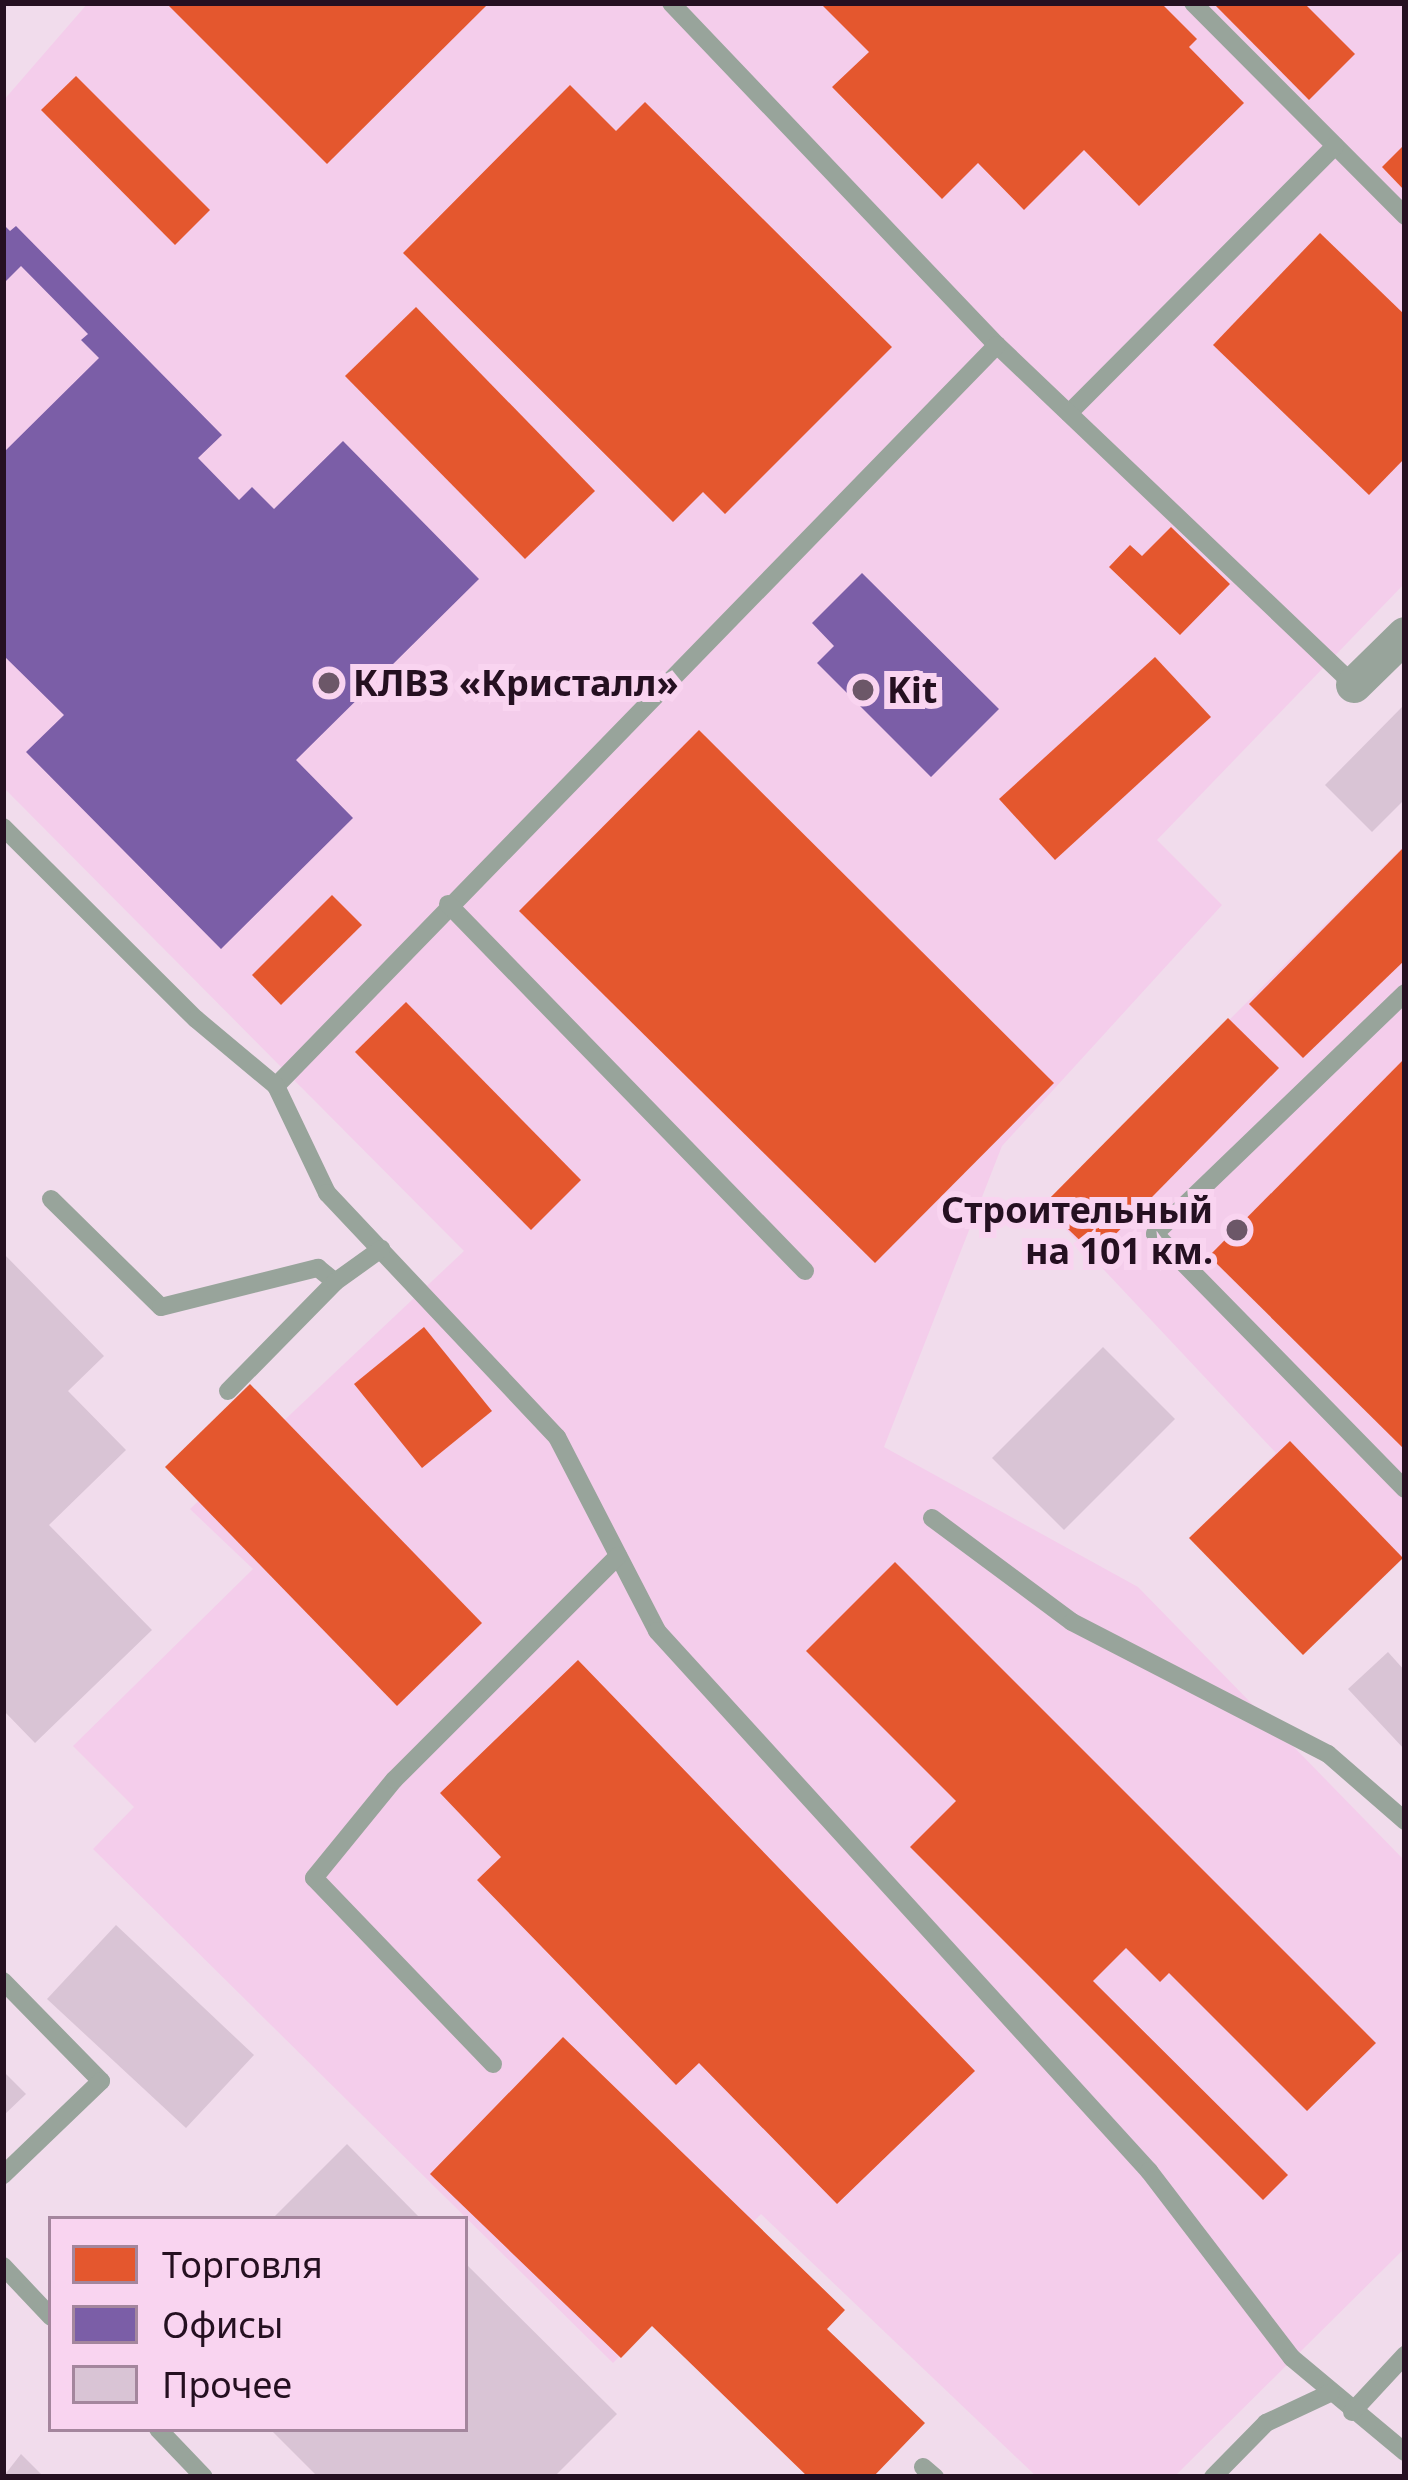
<!DOCTYPE html>
<meta charset="utf-8">
<style>
body{margin:0}
#map{position:relative;width:1408px;height:2480px;overflow:hidden;background:#f1dcec;font-family:"Noto Sans",sans-serif}
div>[style]{position:absolute}
.built>*{inset:0;background:#f4cdeb}
.shops>*{inset:0;background:#e4572e}
.offices>*{inset:0;background:#7b5ea7}
.building>*{inset:0;background:#d9c4d5}
.lane>*{height:18px;margin:-9px;padding:0 9px;transform-origin:9px;border-radius:9px;background:#98a49b}
.street>*{height:36px;margin:-18px;padding:0 18px;transform-origin:18px;border-radius:18px;background:#98a49b}
.dots>*{width:33px;height:33px;translate:-50% -50%;box-sizing:border-box;border:6px solid #f9d4f0;border-radius:50%}
span{translate:-50% -50%;white-space:nowrap;text-align:center;line-height:1.15;-webkit-text-stroke:12px #f9d4f0;paint-order:stroke}
.poi-label{font-size:36px;color:#251021;font-weight:700}
.left{translate:0 -50%;text-align:left}
.right{translate:-100% -50%;text-align:right}
.frame{position:absolute;inset:0;border:6px solid #251021;pointer-events:none}
.legend{position:absolute;left:48px;top:2216px;width:420px;height:216px;box-sizing:border-box;background:#f9d4f0;border:3px solid #a4869d;margin:0;padding:15px 21px;list-style:none;font-size:36px;color:#251021}
.legend li{display:flex;align-items:center;gap:24px;height:60px}
.legend b{width:60px;border:3px solid #a4869d}
</style>
<div id="map">
<div class="built">
<i style="clip-path:polygon(88px 3px,1405px 3px,1405px 583px,1157px 840px,1222px 905px,1002px 1146px,884px 1447px,1138px 1587px,1405px 1861px,1405px 2248px,1174px 2477px,1037px 2477px,761px 2214px,613px 2363px,93px 1849px,134px 1807px,73px 1746px,253px 1569px,190px 1509px,464px 1251px,3px 787px,3px 101px)"></i>
<i style="clip-path:polygon(1405px 845px,1405px 1556px,1351px 1609px,1238px 1491px,1276px 1453px,1043px 1205px)"></i>
</div>
<div class="shops">
<i style="clip-path:polygon(166px 3px,489px 3px,327px 164px)"></i>
<i style="clip-path:polygon(820px 3px,1161px 3px,1197px 39px,1189px 47px,1244px 103px,1139px 206px,1084px 150px,1024px 210px,978px 163px,942px 199px,832px 87px,869px 52px)"></i>
<i style="clip-path:polygon(1213px 3px,1304px 3px,1355px 54px,1309px 100px)"></i>
<i style="clip-path:polygon(76px 76px,210px 210px,175px 245px,41px 110px)"></i>
<i style="clip-path:polygon(570px 85px,616px 131px,645px 102px,892px 347px,725px 514px,703px 492px,673px 522px,403px 253px)"></i>
<i style="clip-path:polygon(1405px 144px,1405px 191px,1382px 167px)"></i>
<i style="clip-path:polygon(1320px 233px,1405px 315px,1405px 458px,1369px 495px,1213px 345px)"></i>
<i style="clip-path:polygon(416px 307px,595px 491px,525px 559px,345px 376px)"></i>
<i style="clip-path:polygon(1171px 527px,1230px 584px,1180px 635px,1109px 567px,1130px 545px,1142px 556px)"></i>
<i style="clip-path:polygon(1155px 657px,1211px 717px,1055px 860px,999px 799px)"></i>
<i style="clip-path:polygon(699px 730px,1054px 1083px,875px 1263px,519px 911px)"></i>
<i style="clip-path:polygon(1405px 846px,1405px 960px,1303px 1058px,1249px 1004px)"></i>
<i style="clip-path:polygon(332px 895px,362px 925px,281px 1005px,252px 975px)"></i>
<i style="clip-path:polygon(406px 1002px,581px 1180px,531px 1230px,355px 1052px)"></i>
<i style="clip-path:polygon(1228px 1018px,1279px 1068px,1095px 1255px,1043px 1205px)"></i>
<i style="clip-path:polygon(1405px 1058px,1405px 1450px,1209px 1256px)"></i>
<i style="clip-path:polygon(424px 1327px,492px 1411px,422px 1468px,354px 1384px)"></i>
<i style="clip-path:polygon(250px 1384px,482px 1623px,397px 1706px,165px 1467px)"></i>
<i style="clip-path:polygon(1290px 1441px,1403px 1558px,1303px 1655px,1189px 1538px)"></i>
<i style="clip-path:polygon(895px 1562px,1376px 2043px,1307px 2111px,1169px 1973px,1160px 1982px,1126px 1948px,1093px 1981px,1288px 2175px,1263px 2200px,910px 1847px,956px 1801px,806px 1651px)"></i>
<i style="clip-path:polygon(578px 1660px,975px 2071px,837px 2204px,699px 2063px,676px 2085px,477px 1880px,501px 1857px,440px 1793px)"></i>
<i style="clip-path:polygon(563px 2037px,845px 2310px,827px 2329px,925px 2423px,873px 2477px,808px 2477px,652px 2326px,621px 2358px,430px 2174px)"></i>
</div>
<div class="offices">
<i style="clip-path:polygon(3px 224px,10px 231px,16px 226px,222px 435px,198px 458px,239px 500px,252px 487px,274px 509px,343px 441px,479px 579px,296px 760px,353px 818px,221px 949px,26px 752px,64px 715px,3px 655px,3px 453px,99px 358px,81px 340px,88px 334px,21px 266px,3px 284px)"></i>
<i style="clip-path:polygon(862px 573px,999px 709px,931px 777px,817px 663px,834px 646px,812px 623px)"></i>
</div>
<div class="building">
<i style="clip-path:polygon(1405px 704px,1405px 799px,1372px 832px,1325px 785px)"></i>
<i style="clip-path:polygon(3px 1253px,104px 1356px,68px 1391px,126px 1450px,49px 1525px,152px 1630px,35px 1743px,3px 1710px)"></i>
<i style="clip-path:polygon(1103px 1347px,1175px 1419px,1064px 1530px,992px 1458px)"></i>
<i style="clip-path:polygon(1388px 1652px,1405px 1671px,1405px 1750px,1348px 1689px)"></i>
<i style="clip-path:polygon(116px 1925px,254px 2055px,186px 2128px,47px 1999px)"></i>
<i style="clip-path:polygon(3px 2071px,26px 2094px,3px 2116px)"></i>
<i style="clip-path:polygon(347px 2144px,421px 2219px,272px 2219px)"></i>
<i style="clip-path:polygon(465px 2263px,617px 2414px,554px 2477px,318px 2477px,270px 2429px,465px 2429px)"></i>
<i style="clip-path:polygon(21px 2454px,44px 2477px,3px 2477px)"></i>
</div>
<div class="lane">
<i style="left:671px;top:3px;width:472px;rotate:46.4deg"></i>
<i style="left:1193px;top:3px;width:301px;rotate:45.1deg"></i>
<i style="left:1069px;top:413px;width:377px;rotate:-45.1deg"></i>
<i style="left:1354px;top:685px;width:493px;rotate:-136.4deg"></i>
<i style="left:997px;top:345px;width:1034px;rotate:134.22deg"></i>
<i style="left:276px;top:1086px;width:119px;rotate:64.5deg"></i>
<i style="left:327px;top:1193px;width:335px;rotate:46.7deg"></i>
<i style="left:557px;top:1437px;width:218px;rotate:62.7deg"></i>
<i style="left:657px;top:1631px;width:731px;rotate:47.66deg"></i>
<i style="left:1149px;top:2171px;width:235px;rotate:52.6deg"></i>
<i style="left:1292px;top:2358px;width:147px;rotate:39.8deg"></i>
<i style="left:3px;top:827px;width:272px;rotate:44.9deg"></i>
<i style="left:196px;top:1019px;width:104px;rotate:39.9deg"></i>
<i style="left:448px;top:904px;width:512px;rotate:45.79deg"></i>
<i style="left:1405px;top:993px;width:347px;rotate:136.1deg"></i>
<i style="left:1155px;top:1234px;width:357px;rotate:45.6deg"></i>
<i style="left:51px;top:1199px;width:154px;rotate:44.5deg"></i>
<i style="left:161px;top:1307px;width:162px;rotate:-14deg"></i>
<i style="left:318px;top:1268px;width:22px;rotate:39deg"></i>
<i style="left:228px;top:1391px;width:153px;rotate:-45.5deg"></i>
<i style="left:335px;top:1282px;width:57px;rotate:-35.7deg"></i>
<i style="left:932px;top:1518px;width:174px;rotate:36.6deg"></i>
<i style="left:1072px;top:1622px;width:288px;rotate:27.3deg"></i>
<i style="left:1328px;top:1754px;width:102px;rotate:41deg"></i>
<i style="left:3px;top:1981px;width:140px;rotate:45.6deg"></i>
<i style="left:101px;top:2081px;width:136px;rotate:136.2deg"></i>
<i style="left:493px;top:2064px;width:258px;rotate:-133.9deg"></i>
<i style="left:314px;top:1878px;width:127px;rotate:-50.8deg"></i>
<i style="left:394px;top:1780px;width:317px;rotate:-45deg"></i>
<i style="left:3px;top:2266px;width:70px;rotate:46.7deg"></i>
<i style="left:1352px;top:2412px;width:78px;rotate:-47.1deg"></i>
<i style="left:158px;top:2429px;width:66px;rotate:46.2deg"></i>
<i style="left:923px;top:2467px;width:16px;rotate:40deg"></i>
<i style="left:1213px;top:2477px;width:76px;rotate:-45.5deg"></i>
<i style="left:1266px;top:2423px;width:71px;rotate:-25.1deg"></i>
</div>
<div class="street">
<i style="left:1354px;top:685px;width:71px;rotate:-44.4deg"></i>
</div>
<div class="dots">
<i style="left:329px;top:683px;background:#6c5768"></i>
<i style="left:863px;top:690px;background:#6c5768"></i>
<i style="left:1237px;top:1230px;background:#6c5768"></i>
</div>
<div class="poi-label">
<span class="left" style="left:353px;top:683px">КЛВЗ «Кристалл»</span>
<span class="left" style="left:887px;top:690px">Kit</span>
<span class="right" style="left:1213px;top:1230px">Строительный<br>на 101 км.</span>
</div>
<div class="frame"></div>
<ul class="legend">
<li><b style="height:33px;background:#e4572e"></b>Торговля</li>
<li><b style="height:33px;background:#7b5ea7"></b>Офисы</li>
<li><b style="height:33px;background:#d9c4d5"></b>Прочее</li>
</ul>
</div>
